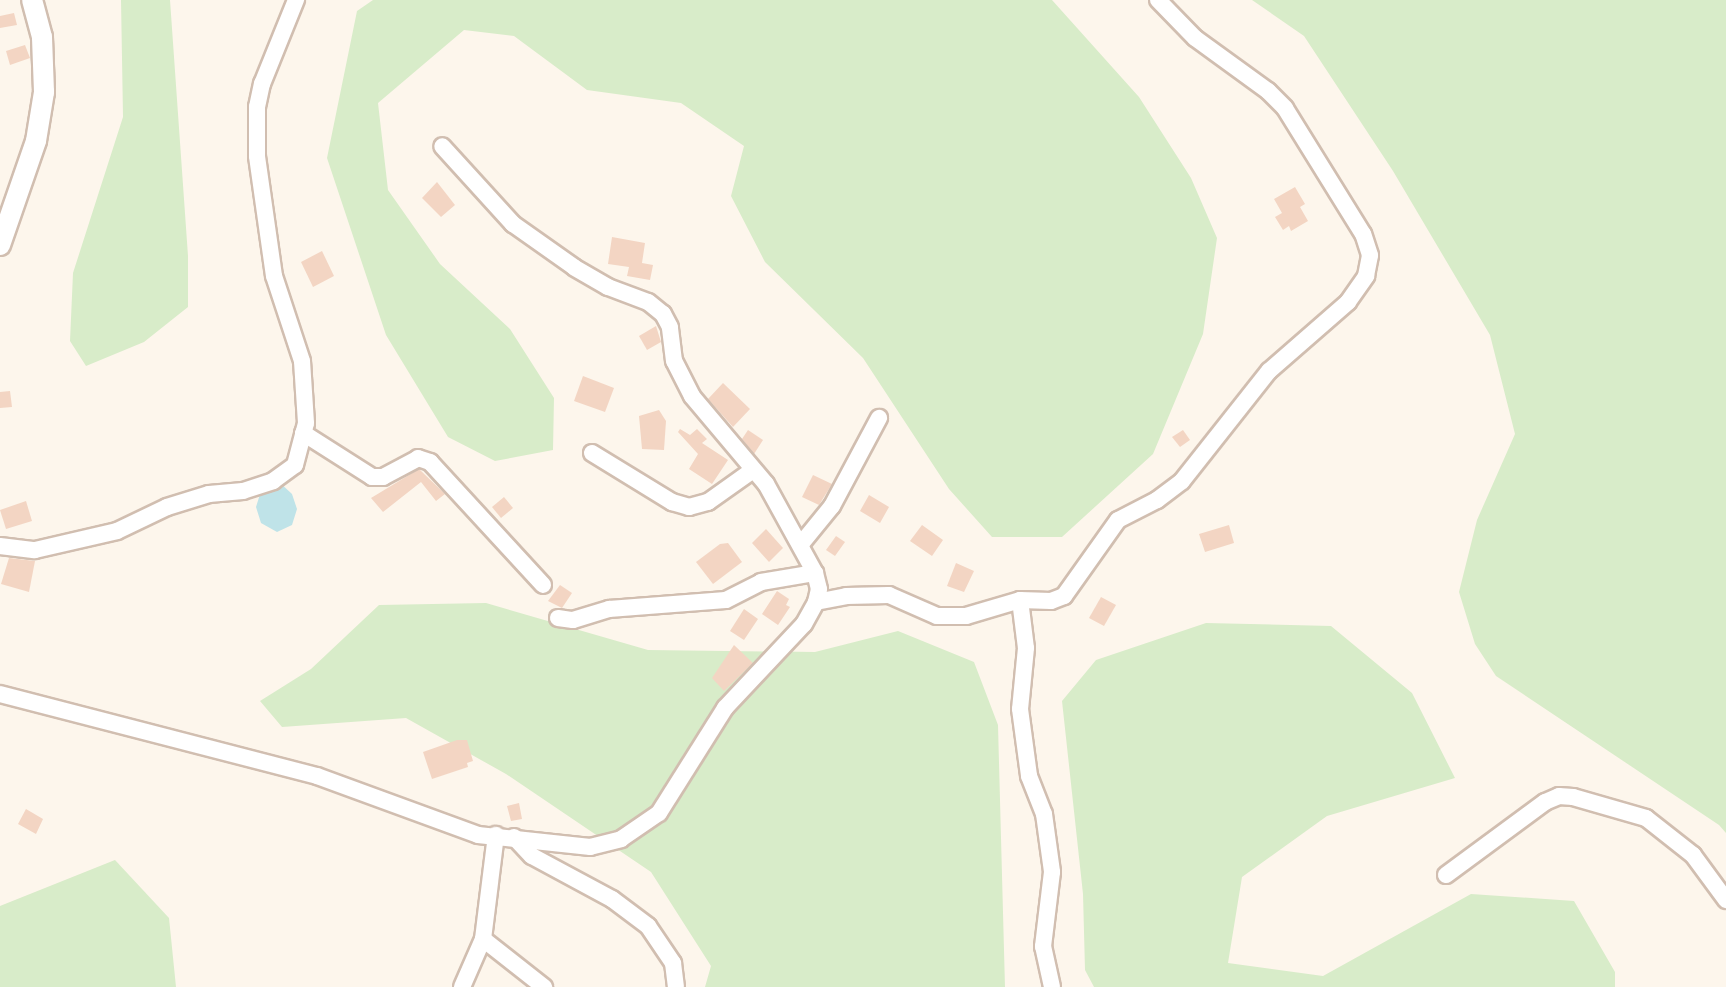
<!DOCTYPE html>
<style>
body{margin:0}
#map{position:relative;width:1726px;height:987px;overflow:hidden;background:#fdf6ec;font-family:Signika,sans-serif}
div>[style]{position:absolute}
.green>*{inset:0;background:#d8ecc9}
.water>*{inset:0;background:#bfe3e8}
.building>*{inset:0;background:#f3d5c3}
.roads{filter:drop-shadow(2px 0 #d1beb0) drop-shadow(-2px 0 #d1beb0) drop-shadow(0 2px #d1beb0) drop-shadow(0 -2px #d1beb0)}
.minor>*{height:16px;margin:-8px;padding:0 8px;transform-origin:8px;border-radius:8px;background:#fff}
.tertiary>*{height:20px;margin:-10px;padding:0 10px;transform-origin:10px;border-radius:10px;background:#fff}
span{translate:-50% -50%;white-space:nowrap;text-align:center;line-height:1.15;-webkit-text-stroke:4.5px #fffaf3;paint-order:stroke}
</style>
<div id="map">
<div class="green">
<i style="clip-path:polygon(121px 0,170px 0,188px 256px,188px 307px,144px 342px,86px 366px,70px 341px,73px 273px,123px 117px)"></i>
<i style="clip-path:polygon(373px 0,1052px 0,1139px 97px,1191px 178px,1217px 238px,1203px 334px,1153px 454px,1062px 537px,992px 537px,949px 489px,863px 358px,765px 262px,731px 196px,744px 146px,681px 103px,587px 90px,514px 36px,464px 30px,378px 103px,388px 190px,440px 264px,510px 329px,554px 398px,553px 450px,495px 461px,448px 437px,386px 335px,327px 158px,357px 11px)"></i>
<i style="clip-path:polygon(1252px 0,1726px 0,1726px 833px,1719px 825px,1496px 676px,1475px 644px,1459px 592px,1477px 520px,1515px 434px,1490px 335px,1393px 171px,1304px 36px)"></i>
<i style="clip-path:polygon(486px 603px,648px 650px,815px 652px,898px 631px,974px 662px,998px 725px,1005px 987px,705px 987px,711px 966px,651px 872px,506px 774px,406px 718px,282px 727px,260px 701px,311px 669px,379px 605px)"></i>
<i style="clip-path:polygon(1206px 623px,1331px 626px,1412px 693px,1455px 778px,1327px 816px,1242px 877px,1228px 963px,1323px 976px,1471px 894px,1574px 901px,1615px 972px,1615px 987px,1094px 987px,1085px 970px,1083px 894px,1062px 701px,1096px 660px)"></i>
<i style="clip-path:polygon(115px 860px,169px 918px,176px 987px,0 987px,0 906px)"></i>
</div>
<div class="water">
<i style="clip-path:polygon(278px 481px,292px 494px,297px 509px,292px 525px,277px 532px,261px 523px,256px 507px,262px 488px)"></i>
</div>
<div class="building">
<i style="clip-path:polygon(14px 13px,17px 25px,0 28px,0 16px)"></i>
<i style="clip-path:polygon(25px 45px,30px 58px,10px 65px,6px 51px)"></i>
<i style="clip-path:polygon(437px 182px,455px 205px,441px 217px,422px 198px)"></i>
<i style="clip-path:polygon(1295px 187px,1305px 204px,1300px 207px,1308px 221px,1291px 231px,1289px 226px,1283px 230px,1275px 217px,1282px 213px,1274px 199px)"></i>
<i style="clip-path:polygon(612px 237px,645px 243px,642px 263px,653px 265px,650px 280px,627px 276px,629px 267px,608px 264px)"></i>
<i style="clip-path:polygon(322px 251px,334px 276px,313px 287px,301px 262px)"></i>
<i style="clip-path:polygon(656px 326px,661px 342px,647px 350px,639px 336px)"></i>
<i style="clip-path:polygon(583px 376px,614px 388px,605px 412px,574px 401px)"></i>
<i style="clip-path:polygon(723px 383px,750px 409px,733px 427px,708px 399px)"></i>
<i style="clip-path:polygon(10px 391px,12px 407px,0 408px,0 392px)"></i>
<i style="clip-path:polygon(659px 410px,666px 421px,664px 450px,642px 449px,639px 416px)"></i>
<i style="clip-path:polygon(680px 429px,690px 435px,697px 429px,707px 439px,702px 443px,728px 460px,712px 484px,689px 469px,698px 454px,678px 432px)"></i>
<i style="clip-path:polygon(748px 430px,763px 440px,754px 454px,742px 439px)"></i>
<i style="clip-path:polygon(1183px 430px,1190px 440px,1180px 447px,1172px 437px)"></i>
<i style="clip-path:polygon(419px 469px,445px 494px,436px 501px,421px 482px,383px 512px,371px 498px)"></i>
<i style="clip-path:polygon(813px 475px,832px 484px,819px 505px,802px 497px)"></i>
<i style="clip-path:polygon(869px 495px,889px 507px,880px 523px,860px 511px)"></i>
<i style="clip-path:polygon(504px 497px,513px 508px,501px 518px,492px 507px)"></i>
<i style="clip-path:polygon(26px 501px,32px 521px,6px 529px,0 510px)"></i>
<i style="clip-path:polygon(922px 525px,943px 540px,932px 556px,910px 541px)"></i>
<i style="clip-path:polygon(1229px 525px,1234px 543px,1205px 552px,1199px 534px)"></i>
<i style="clip-path:polygon(766px 529px,783px 548px,769px 562px,752px 543px)"></i>
<i style="clip-path:polygon(836px 536px,845px 542px,835px 556px,826px 550px)"></i>
<i style="clip-path:polygon(728px 543px,742px 562px,713px 584px,696px 562px,720px 544px)"></i>
<i style="clip-path:polygon(9px 558px,35px 561px,29px 592px,1px 584px)"></i>
<i style="clip-path:polygon(956px 563px,974px 571px,964px 592px,947px 586px)"></i>
<i style="clip-path:polygon(560px 585px,572px 593px,562px 608px,548px 601px)"></i>
<i style="clip-path:polygon(777px 591px,789px 599px,786px 605px,790px 607px,778px 625px,762px 614px)"></i>
<i style="clip-path:polygon(1101px 597px,1116px 605px,1104px 626px,1089px 618px)"></i>
<i style="clip-path:polygon(744px 609px,758px 619px,744px 640px,730px 631px)"></i>
<i style="clip-path:polygon(734px 645px,753px 663px,724px 691px,712px 678px)"></i>
<i style="clip-path:polygon(457px 740px,467px 740px,473px 761px,467px 763px,468px 767px,432px 779px,423px 752px)"></i>
<i style="clip-path:polygon(519px 803px,522px 819px,511px 821px,507px 806px)"></i>
<i style="clip-path:polygon(26px 809px,43px 819px,36px 834px,18px 824px)"></i>
</div>
<div class="roads">
<div class="minor">
<i style="left:303px;top:433px;width:82px;rotate:32.5deg"></i>
<i style="left:372px;top:477px;width:11px"></i>
<i style="left:383px;top:477px;width:40px;rotate:-28deg"></i>
<i style="left:418px;top:458px;width:13px;rotate:18deg"></i>
<i style="left:430px;top:462px;width:167px;rotate:47.4deg"></i>
<i style="left:592px;top:453px;width:94px;rotate:31.5deg"></i>
<i style="left:672px;top:502px;width:18px;rotate:16deg"></i>
<i style="left:689px;top:507px;width:20px;rotate:-15deg"></i>
<i style="left:708px;top:502px;width:55px;rotate:-35.4deg"></i>
<i style="left:801px;top:544px;width:49px;rotate:-50.8deg"></i>
<i style="left:832px;top:506px;width:100px;rotate:-61.9deg"></i>
<i style="left:0;top:546px;width:35px;rotate:7deg"></i>
<i style="left:35px;top:550px;width:84px;rotate:-13deg"></i>
<i style="left:117px;top:531px;width:55px;rotate:-25.6deg"></i>
<i style="left:167px;top:507px;width:44px;rotate:-17.2deg"></i>
<i style="left:209px;top:494px;width:34px;rotate:-5deg"></i>
<i style="left:243px;top:491px;width:32px;rotate:-18deg"></i>
<i style="left:273px;top:481px;width:27px;rotate:-36deg"></i>
<i style="left:295px;top:465px;width:43px;rotate:-75.3deg"></i>
<i style="left:306px;top:423px;width:62px;rotate:-93.7deg"></i>
<i style="left:302px;top:361px;width:89px;rotate:-108.2deg"></i>
<i style="left:274px;top:276px;width:121px;rotate:-98.1deg"></i>
<i style="left:257px;top:156px;width:49px;rotate:-90deg"></i>
<i style="left:257px;top:107px;width:24px;rotate:-78deg"></i>
<i style="left:262px;top:84px;width:91px;rotate:-68deg"></i>
<i style="left:1020px;top:600px;width:48px;rotate:82.9deg"></i>
<i style="left:1026px;top:648px;width:61px;rotate:95.6deg"></i>
<i style="left:1020px;top:709px;width:68px;rotate:82.3deg"></i>
<i style="left:1029px;top:776px;width:41px;rotate:68.5deg"></i>
<i style="left:1044px;top:814px;width:59px;rotate:82.1deg"></i>
<i style="left:1052px;top:872px;width:75px;rotate:96.9deg"></i>
<i style="left:1043px;top:946px;width:42px;rotate:77.6deg"></i>
<i style="left:816px;top:602px;width:31px;rotate:-11deg"></i>
<i style="left:846px;top:596px;width:43px;rotate:-1.3deg"></i>
<i style="left:889px;top:595px;width:52px;rotate:23.6deg"></i>
<i style="left:937px;top:616px;width:29px"></i>
<i style="left:966px;top:616px;width:56px;rotate:-16.5deg"></i>
<i style="left:1020px;top:600px;width:31px;rotate:2deg"></i>
<i style="left:1051px;top:601px;width:14px;rotate:-21deg"></i>
<i style="left:1064px;top:596px;width:93px;rotate:-54.6deg"></i>
<i style="left:1118px;top:520px;width:44px;rotate:-27.1deg"></i>
<i style="left:1157px;top:500px;width:31px;rotate:-37deg"></i>
<i style="left:1182px;top:481px;width:140px;rotate:-51.7deg"></i>
<i style="left:1269px;top:371px;width:105px;rotate:-41.1deg"></i>
<i style="left:1348px;top:302px;width:32px;rotate:-55deg"></i>
<i style="left:1366px;top:276px;width:21px;rotate:-79deg"></i>
<i style="left:1370px;top:255px;width:22px;rotate:-108deg"></i>
<i style="left:1363px;top:234px;width:148px;rotate:-121.8deg"></i>
<i style="left:1285px;top:108px;width:24px;rotate:-135deg"></i>
<i style="left:1268px;top:91px;width:90px;rotate:-144deg"></i>
<i style="left:1195px;top:38px;width:53px;rotate:-134.2deg"></i>
<i style="left:558px;top:618px;width:15px;rotate:8deg"></i>
<i style="left:573px;top:620px;width:38px;rotate:-17deg"></i>
<i style="left:609px;top:609px;width:117px;rotate:-4.4deg"></i>
<i style="left:726px;top:600px;width:39px;rotate:-27deg"></i>
<i style="left:761px;top:582px;width:55px;rotate:-9.5deg"></i>
<i style="left:0;top:694px;width:327px;rotate:14.5deg"></i>
<i style="left:317px;top:776px;width:171px;rotate:20.1deg"></i>
<i style="left:478px;top:835px;width:113px;rotate:6.1deg"></i>
<i style="left:590px;top:847px;width:32px;rotate:-14deg"></i>
<i style="left:621px;top:839px;width:46px;rotate:-34.4deg"></i>
<i style="left:659px;top:813px;width:124px;rotate:-57.8deg"></i>
<i style="left:725px;top:708px;width:115px;rotate:-46.8deg"></i>
<i style="left:804px;top:624px;width:25px;rotate:-61deg"></i>
<i style="left:816px;top:602px;width:13px;rotate:-77deg"></i>
<i style="left:819px;top:589px;width:16px;rotate:-104deg"></i>
<i style="left:815px;top:573px;width:102px;rotate:-118.8deg"></i>
<i style="left:766px;top:484px;width:115px;rotate:-130.1deg"></i>
<i style="left:692px;top:396px;width:39px;rotate:-117deg"></i>
<i style="left:674px;top:361px;width:34px;rotate:-97deg"></i>
<i style="left:670px;top:327px;width:15px;rotate:-118deg"></i>
<i style="left:663px;top:314px;width:19px;rotate:-141deg"></i>
<i style="left:648px;top:302px;width:43px;rotate:-159.4deg"></i>
<i style="left:608px;top:287px;width:39px;rotate:-150deg"></i>
<i style="left:574px;top:267px;width:75px;rotate:-144.8deg"></i>
<i style="left:513px;top:224px;width:105px;rotate:-132.3deg"></i>
<i style="left:514px;top:837px;width:26px;rotate:47deg"></i>
<i style="left:532px;top:856px;width:91px;rotate:28.3deg"></i>
<i style="left:612px;top:899px;width:45px;rotate:36.9deg"></i>
<i style="left:648px;top:926px;width:45px;rotate:56deg"></i>
<i style="left:673px;top:963px;width:24px;rotate:83deg"></i>
<i style="left:1446px;top:875px;width:123px;rotate:-36.4deg"></i>
<i style="left:1545px;top:802px;width:15px;rotate:-23deg"></i>
<i style="left:1559px;top:796px;width:14px;rotate:4deg"></i>
<i style="left:1573px;top:797px;width:76px;rotate:16deg"></i>
<i style="left:1646px;top:818px;width:60px;rotate:38.2deg"></i>
<i style="left:1693px;top:855px;width:56px;rotate:53.7deg"></i>
<i style="left:483px;top:939px;width:78px;rotate:38.2deg"></i>
<i style="left:462px;top:987px;width:52px;rotate:-66.4deg"></i>
<i style="left:483px;top:939px;width:105px;rotate:-82.9deg"></i>
</div>
<div class="tertiary">
<i style="left:0;top:245px;width:110px;rotate:-70.9deg"></i>
<i style="left:36px;top:141px;width:50px;rotate:-80.7deg"></i>
<i style="left:44px;top:92px;width:55px;rotate:-92.1deg"></i>
<i style="left:42px;top:37px;width:38px;rotate:-105deg"></i>
</div>
</div>
</div>
